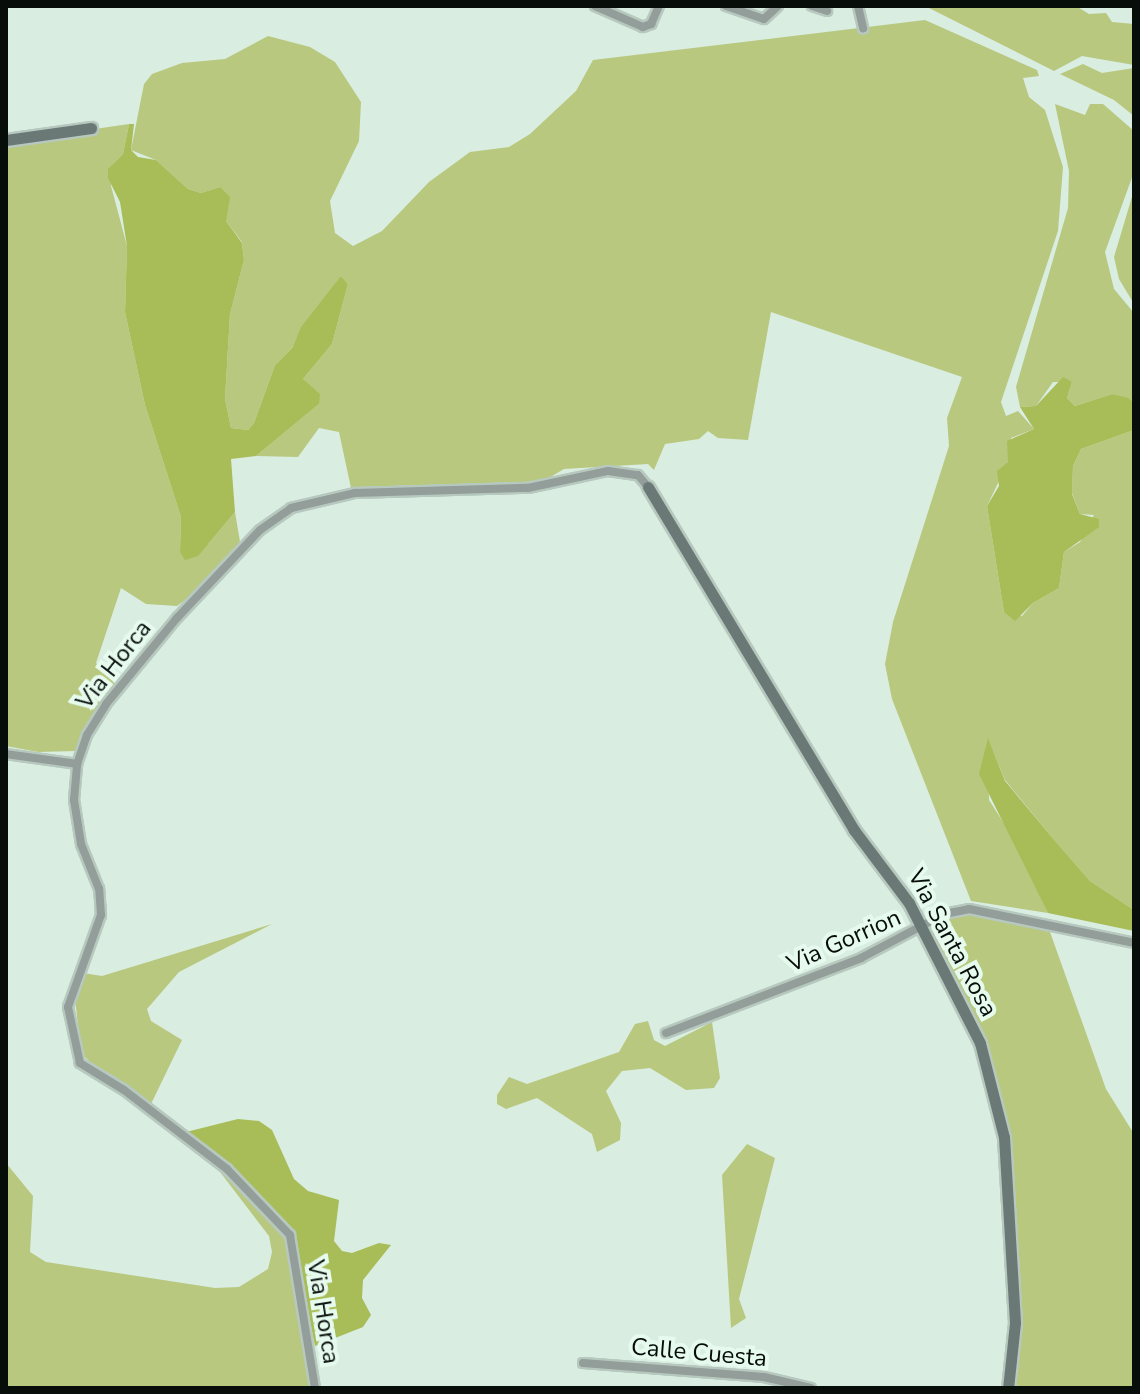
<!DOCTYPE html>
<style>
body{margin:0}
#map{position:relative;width:1140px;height:1394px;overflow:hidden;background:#d9ede1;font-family:"Nunito Sans",sans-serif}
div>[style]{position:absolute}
.green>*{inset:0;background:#b8c87f}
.forest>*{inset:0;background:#a8bc57}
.roads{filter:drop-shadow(2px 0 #b7c9bf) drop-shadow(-2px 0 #b7c9bf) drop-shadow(0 2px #b7c9bf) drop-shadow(0 -2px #b7c9bf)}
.street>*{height:8px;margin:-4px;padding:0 4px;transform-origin:4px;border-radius:4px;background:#939d9a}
.secondary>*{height:11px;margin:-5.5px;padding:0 5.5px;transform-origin:5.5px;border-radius:5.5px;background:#6b7976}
span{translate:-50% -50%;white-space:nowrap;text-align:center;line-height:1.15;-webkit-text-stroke:8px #e6faee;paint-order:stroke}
.street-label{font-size:24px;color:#070e0a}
.frame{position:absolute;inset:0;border:8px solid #070e0a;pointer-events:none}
</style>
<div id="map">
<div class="green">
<i style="clip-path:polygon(925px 6px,1076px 6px,1089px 14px,1106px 13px,1112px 22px,1134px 24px,1134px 65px,1082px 56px,1054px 71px)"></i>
<i style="clip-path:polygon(925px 20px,1037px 70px,1039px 76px,1023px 78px,1029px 97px,1045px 110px,1063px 167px,1058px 231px,1001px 402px,1006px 416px,1018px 411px,1034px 429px,1011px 438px,1008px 462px,987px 506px,1004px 612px,1022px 616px,1033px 603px,1059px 588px,1064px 552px,1080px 542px,1094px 515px,1080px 514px,1072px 493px,1073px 466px,1081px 449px,1134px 430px,1134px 910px,1090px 881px,1050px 835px,1005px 780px,988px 739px,989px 800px,1017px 844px,1048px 913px,971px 901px,892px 699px,885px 664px,893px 622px,949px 446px,947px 418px,962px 377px,771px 312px,748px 440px,718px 438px,708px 431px,699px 439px,665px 444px,654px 470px,648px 464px,564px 469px,547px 479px,517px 484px,351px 488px,339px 432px,319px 428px,298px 457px,256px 456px,319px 404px,303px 379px,332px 344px,348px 284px,341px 276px,293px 347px,275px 365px,254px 423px,248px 430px,231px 428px,225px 399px,230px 314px,244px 260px,242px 242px,226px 221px,220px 187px,201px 193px,188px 189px,156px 160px,131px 150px,144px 84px,152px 74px,182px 63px,225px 59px,268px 36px,310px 47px,335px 62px,361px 102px,359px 141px,330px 201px,335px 233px,353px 246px,382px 231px,429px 182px,470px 152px,509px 147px,530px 134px,576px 91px,593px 60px)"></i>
<i style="clip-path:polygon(1083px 64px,1102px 73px,1134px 68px,1134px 116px,1114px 100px,1060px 74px)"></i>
<i style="clip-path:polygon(1055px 104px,1085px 115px,1090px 104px,1103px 104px,1134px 131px,1134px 172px,1105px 252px,1114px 289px,1134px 313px,1134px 403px,1112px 394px,1075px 406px,1067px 398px,1072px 382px,1053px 382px,1036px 406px,1020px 407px,1016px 387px,1068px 208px,1069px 171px)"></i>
<i style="clip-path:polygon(129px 124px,123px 154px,113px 164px,111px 186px,127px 246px,125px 312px,145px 405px,181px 517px,180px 552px,208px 544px,235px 512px,240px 542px,201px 588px,177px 606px,146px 604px,121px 588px,96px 663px,115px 684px,75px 751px,38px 752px,6px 746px,6px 142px)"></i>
<i style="clip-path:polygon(1134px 190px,1134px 304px,1119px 279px,1114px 257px)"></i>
<i style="clip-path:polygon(966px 913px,1050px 932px,1106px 1089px,1134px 1134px,1134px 1388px,1011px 1388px,1018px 1313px,1007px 1127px,984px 1042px,929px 930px,942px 919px)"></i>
<i style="clip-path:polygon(272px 924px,179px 972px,147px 1009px,151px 1021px,182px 1040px,151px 1104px,97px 1069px,81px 1053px,75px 998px,83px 973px,102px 976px)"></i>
<i style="clip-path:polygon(648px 1021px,654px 1040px,665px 1046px,712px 1022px,720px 1078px,714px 1088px,686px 1090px,650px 1068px,622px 1071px,606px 1091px,621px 1123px,620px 1140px,597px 1152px,592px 1134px,537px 1098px,506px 1109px,497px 1104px,497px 1095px,509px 1077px,527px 1084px,619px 1052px,635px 1024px)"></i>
<i style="clip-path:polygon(747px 1144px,775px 1158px,739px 1299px,746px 1318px,731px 1328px,722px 1175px)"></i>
<i style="clip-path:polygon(6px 1163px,33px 1196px,30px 1252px,46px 1262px,215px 1288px,239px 1287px,268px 1269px,272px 1252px,269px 1236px,217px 1168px,285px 1233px,310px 1388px,6px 1388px)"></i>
</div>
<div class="forest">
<i style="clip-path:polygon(129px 124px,134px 124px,131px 150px,138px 157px,156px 160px,188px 189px,201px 193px,220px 187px,230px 197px,226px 221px,242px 243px,244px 260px,230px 314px,225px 399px,231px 428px,248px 430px,254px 423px,275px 365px,293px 347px,301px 327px,341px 276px,348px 284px,332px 344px,303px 379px,320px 394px,319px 404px,256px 456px,231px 459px,235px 512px,198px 556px,185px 560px,180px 552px,181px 517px,145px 405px,125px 312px,127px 246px,120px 202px,108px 178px,108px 169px,123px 154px)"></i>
<i style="clip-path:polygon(1063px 377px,1072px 382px,1067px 398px,1075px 406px,1112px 394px,1128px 398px,1134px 403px,1134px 430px,1081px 449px,1073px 466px,1072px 494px,1080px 514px,1099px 519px,1099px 527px,1064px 552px,1059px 588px,1033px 603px,1015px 621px,1004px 612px,987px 506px,999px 486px,997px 471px,1008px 462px,1007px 441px,1034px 429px,1020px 407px,1036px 406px)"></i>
<i style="clip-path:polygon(988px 738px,1005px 781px,1050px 835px,1090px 881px,1134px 910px,1134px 931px,1048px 913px,979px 774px)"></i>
<i style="clip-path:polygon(238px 1119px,259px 1121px,272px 1130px,294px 1179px,308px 1191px,339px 1200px,334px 1241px,342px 1251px,352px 1253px,379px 1243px,391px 1245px,363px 1280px,362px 1298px,371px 1315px,363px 1327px,315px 1346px,292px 1232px,241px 1175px,186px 1132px)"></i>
</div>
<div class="roads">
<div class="street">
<i style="left:595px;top:6px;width:52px;rotate:23.6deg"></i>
<i style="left:643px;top:27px;width:9px;rotate:-21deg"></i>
<i style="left:651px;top:24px;width:20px;rotate:-66deg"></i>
<i style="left:726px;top:6px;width:40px;rotate:18.9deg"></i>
<i style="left:764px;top:19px;width:19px;rotate:-43deg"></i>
<i style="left:812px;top:6px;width:16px;rotate:18deg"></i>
<i style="left:858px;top:6px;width:23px;rotate:77deg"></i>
<i style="left:6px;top:754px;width:72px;rotate:8deg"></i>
<i style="left:666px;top:1033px;width:209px;rotate:-21deg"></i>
<i style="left:861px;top:958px;width:94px;rotate:-27.9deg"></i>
<i style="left:944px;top:914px;width:25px;rotate:-11deg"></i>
<i style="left:969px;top:909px;width:168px;rotate:11.6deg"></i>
<i style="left:583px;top:1363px;width:182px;rotate:4.4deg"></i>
<i style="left:764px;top:1377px;width:48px;rotate:13.2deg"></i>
<i style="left:315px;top:1388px;width:155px;rotate:-99.3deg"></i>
<i style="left:290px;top:1235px;width:91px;rotate:-133.7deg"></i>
<i style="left:227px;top:1169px;width:130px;rotate:-142.5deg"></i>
<i style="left:124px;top:1090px;width:52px;rotate:-148.5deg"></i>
<i style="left:80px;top:1063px;width:57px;rotate:-102.1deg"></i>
<i style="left:68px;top:1007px;width:98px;rotate:-70.3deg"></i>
<i style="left:101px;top:915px;width:26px;rotate:-94deg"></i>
<i style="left:99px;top:889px;width:48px;rotate:-111.8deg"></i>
<i style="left:81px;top:844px;width:45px;rotate:-99deg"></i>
<i style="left:74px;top:800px;width:36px;rotate:-85deg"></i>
<i style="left:77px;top:764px;width:31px;rotate:-71deg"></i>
<i style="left:87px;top:735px;width:36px;rotate:-58deg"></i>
<i style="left:106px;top:704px;width:112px;rotate:-50.5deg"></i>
<i style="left:177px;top:618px;width:121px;rotate:-46.7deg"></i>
<i style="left:260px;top:530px;width:38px;rotate:-35deg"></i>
<i style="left:291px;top:508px;width:66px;rotate:-13.2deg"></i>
<i style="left:355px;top:493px;width:173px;rotate:-1.7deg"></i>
<i style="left:528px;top:488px;width:82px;rotate:-12deg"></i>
<i style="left:608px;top:471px;width:30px;rotate:8deg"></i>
<i style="left:638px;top:475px;width:16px;rotate:50deg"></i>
</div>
<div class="secondary">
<i style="left:6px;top:140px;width:86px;rotate:-8deg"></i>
<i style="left:648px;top:487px;width:400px;rotate:59deg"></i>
<i style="left:854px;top:830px;width:91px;rotate:53deg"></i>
<i style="left:909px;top:903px;width:157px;rotate:63.1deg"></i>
<i style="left:980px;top:1043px;width:97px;rotate:75.7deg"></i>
<i style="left:1004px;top:1137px;width:186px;rotate:86.6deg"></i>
<i style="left:1015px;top:1323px;width:65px;rotate:96.1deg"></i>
</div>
</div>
<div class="street-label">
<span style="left:114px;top:665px;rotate:-52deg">Via Horca</span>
<span style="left:844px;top:941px;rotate:-24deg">Via Gorrion</span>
<span style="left:952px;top:943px;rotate:62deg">Via Santa Rosa</span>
<span style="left:323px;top:1312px;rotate:81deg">Via Horca</span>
<span style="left:699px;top:1353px;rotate:5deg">Calle Cuesta</span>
</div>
<div class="frame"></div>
</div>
